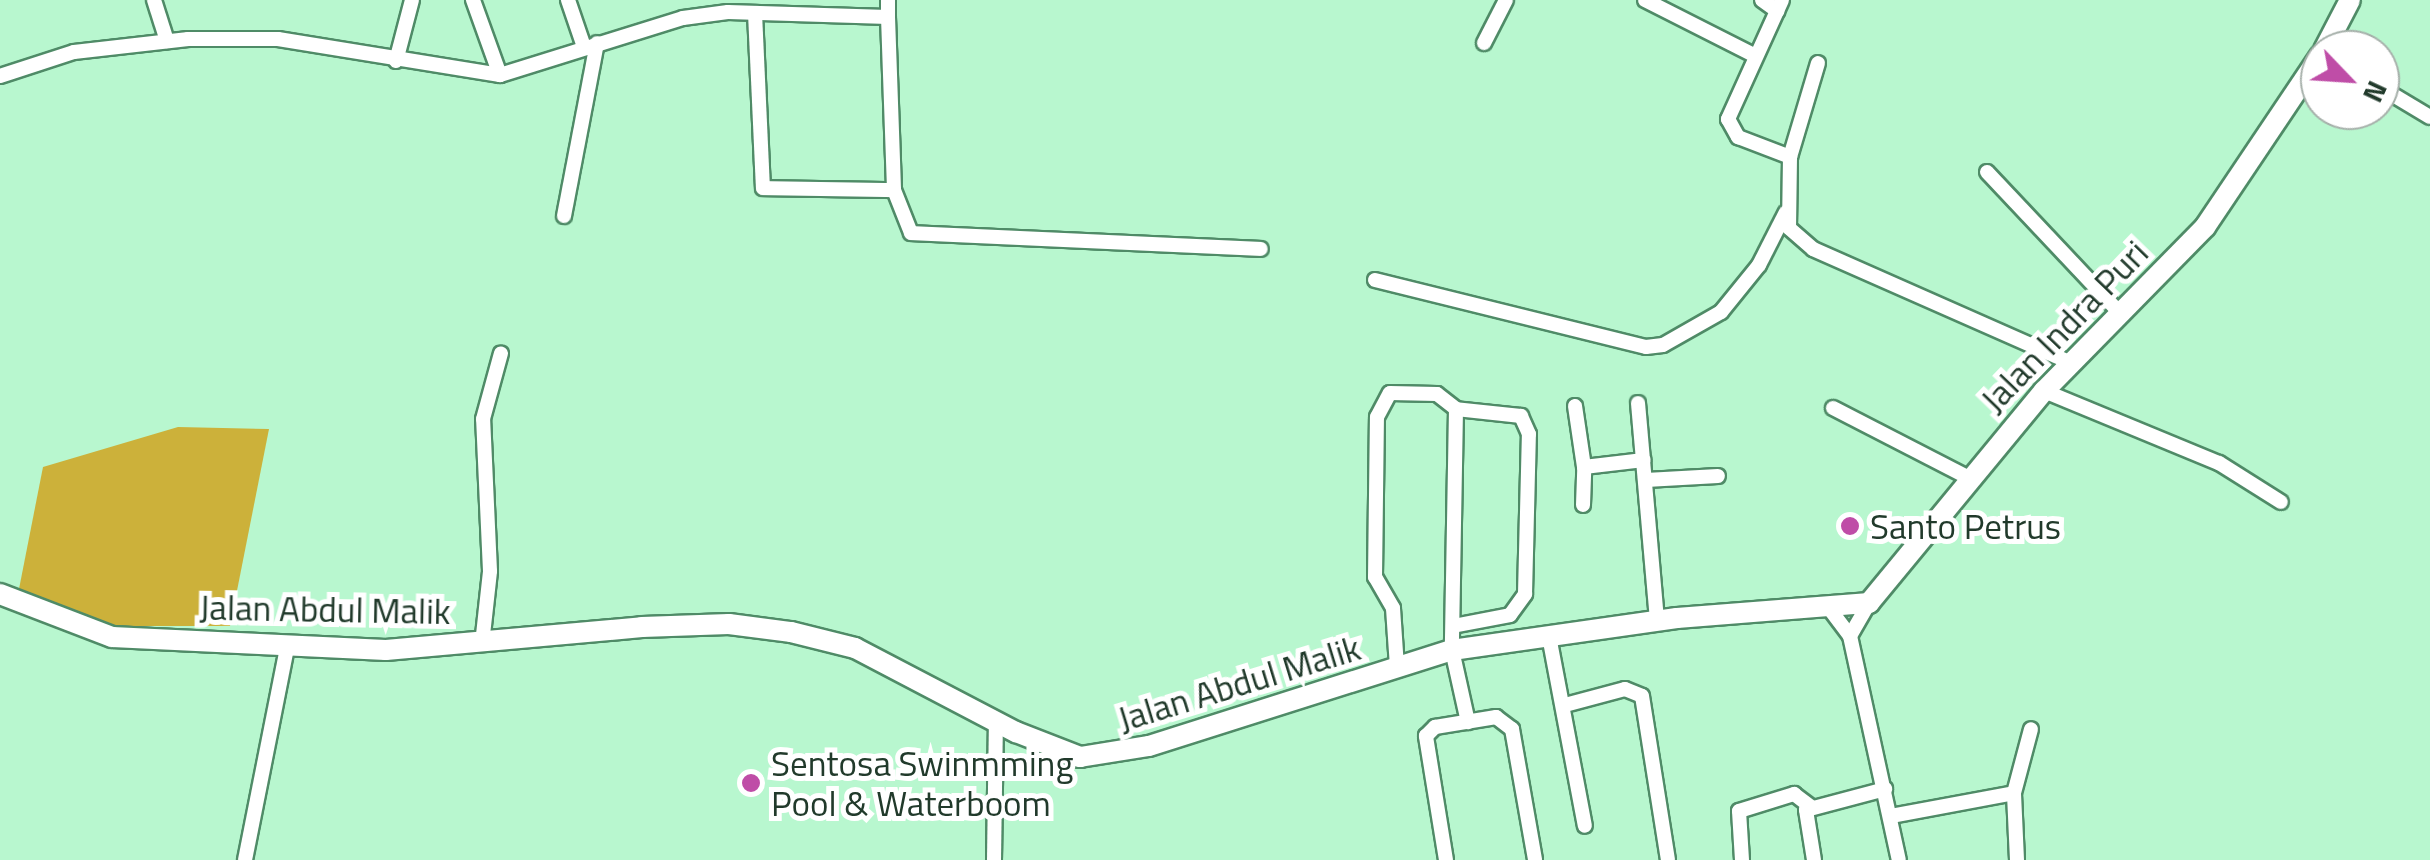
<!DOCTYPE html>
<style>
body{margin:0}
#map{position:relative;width:2430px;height:860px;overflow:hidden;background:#b8f7cf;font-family:"Titillium Web",sans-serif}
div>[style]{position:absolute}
.green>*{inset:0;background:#ccb13a}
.roads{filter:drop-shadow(2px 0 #4f8b67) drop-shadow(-2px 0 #4f8b67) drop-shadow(0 2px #4f8b67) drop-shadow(0 -2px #4f8b67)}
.street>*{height:14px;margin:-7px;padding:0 7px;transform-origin:7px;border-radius:7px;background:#fff}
.secondary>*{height:20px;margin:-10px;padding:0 10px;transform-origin:10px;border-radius:10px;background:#fff}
.dots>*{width:28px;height:28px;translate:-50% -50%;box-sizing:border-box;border:5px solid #fff;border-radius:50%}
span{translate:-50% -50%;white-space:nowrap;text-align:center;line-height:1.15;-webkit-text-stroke:10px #fff;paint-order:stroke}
.street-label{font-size:35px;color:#213a2b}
.poi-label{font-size:35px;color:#213a2b}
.left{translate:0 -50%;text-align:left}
.north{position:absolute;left:2300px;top:30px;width:100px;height:100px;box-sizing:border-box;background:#fff;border:2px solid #a6b0aa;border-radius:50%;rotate:115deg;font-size:28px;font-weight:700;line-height:40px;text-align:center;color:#213a2b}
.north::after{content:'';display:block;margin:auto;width:35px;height:45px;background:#bf4da7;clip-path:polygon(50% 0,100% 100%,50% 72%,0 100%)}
</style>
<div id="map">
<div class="green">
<i style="clip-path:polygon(178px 427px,269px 429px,230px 626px,115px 626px,19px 589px,43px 467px)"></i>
</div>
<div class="roads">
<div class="street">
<i style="left:154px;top:0;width:43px;rotate:72.4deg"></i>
<i style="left:473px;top:0;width:80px;rotate:70.2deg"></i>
<i style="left:568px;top:0;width:50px;rotate:71.2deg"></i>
<i style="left:1645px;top:0;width:124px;rotate:26.8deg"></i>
<i style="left:1762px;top:0;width:19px;rotate:36deg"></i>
<i style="left:1782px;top:0;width:131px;rotate:114.4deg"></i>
<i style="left:1728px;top:119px;width:21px;rotate:61deg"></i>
<i style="left:1738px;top:137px;width:56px;rotate:21deg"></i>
<i style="left:1790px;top:157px;width:71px;rotate:90.8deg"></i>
<i style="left:1789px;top:228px;width:32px;rotate:41deg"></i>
<i style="left:1813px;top:249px;width:282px;rotate:23.8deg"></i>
<i style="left:755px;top:13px;width:175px;rotate:87.4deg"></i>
<i style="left:763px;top:188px;width:131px;rotate:0.9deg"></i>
<i style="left:888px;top:17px;width:173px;rotate:88deg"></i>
<i style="left:894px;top:190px;width:46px;rotate:68.4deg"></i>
<i style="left:911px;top:233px;width:350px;rotate:2.6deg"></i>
<i style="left:1484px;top:43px;width:48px;rotate:-62.9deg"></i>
<i style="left:396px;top:61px;width:63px;rotate:-75.3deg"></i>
<i style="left:0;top:76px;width:78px;rotate:-18deg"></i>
<i style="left:74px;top:52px;width:115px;rotate:-6.5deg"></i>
<i style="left:188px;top:39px;width:90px"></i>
<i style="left:278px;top:39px;width:225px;rotate:9.2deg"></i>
<i style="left:500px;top:75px;width:192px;rotate:-17.3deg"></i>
<i style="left:683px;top:18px;width:45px;rotate:-7.6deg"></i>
<i style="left:728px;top:12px;width:160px;rotate:1.8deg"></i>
<i style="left:888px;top:17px;width:17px;rotate:-90deg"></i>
<i style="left:2380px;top:87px;width:58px;rotate:31deg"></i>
<i style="left:1790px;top:157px;width:98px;rotate:-73.4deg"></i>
<i style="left:1987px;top:172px;width:192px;rotate:46.7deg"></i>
<i style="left:564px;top:216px;width:176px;rotate:-79.2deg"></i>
<i style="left:1375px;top:280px;width:279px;rotate:13.9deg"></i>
<i style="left:1646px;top:347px;width:17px;rotate:-7deg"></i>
<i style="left:1663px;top:345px;width:67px;rotate:-29.6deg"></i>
<i style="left:1721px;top:312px;width:60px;rotate:-51deg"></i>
<i style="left:1759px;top:265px;width:59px;rotate:-63deg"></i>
<i style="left:2044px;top:391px;width:189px;rotate:22.4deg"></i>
<i style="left:2219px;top:463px;width:73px;rotate:32.2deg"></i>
<i style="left:1638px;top:403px;width:219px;rotate:85deg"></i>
<i style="left:1575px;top:406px;width:62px;rotate:81.6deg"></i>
<i style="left:1584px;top:467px;width:60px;rotate:-6.7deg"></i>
<i style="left:1833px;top:408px;width:151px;rotate:27.2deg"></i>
<i style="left:1646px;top:480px;width:72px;rotate:-3.2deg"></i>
<i style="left:1583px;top:505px;width:38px;rotate:-88deg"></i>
<i style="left:1829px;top:608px;width:35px;rotate:53deg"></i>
<i style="left:1850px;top:636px;width:229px;rotate:77.7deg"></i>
<i style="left:1453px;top:626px;width:58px;rotate:-10.9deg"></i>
<i style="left:1510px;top:615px;width:26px;rotate:-54deg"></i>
<i style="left:1525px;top:594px;width:160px;rotate:-88.6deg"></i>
<i style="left:1529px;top:434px;width:20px;rotate:-114deg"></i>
<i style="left:1521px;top:416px;width:65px;rotate:-173.9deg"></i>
<i style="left:1549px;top:636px;width:193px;rotate:79.3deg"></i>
<i style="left:1850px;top:636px;width:38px;rotate:-60deg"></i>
<i style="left:482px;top:644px;width:73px;rotate:-83.7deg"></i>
<i style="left:490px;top:571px;width:152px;rotate:-92.6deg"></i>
<i style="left:483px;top:419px;width:68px;rotate:-74.7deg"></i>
<i style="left:1397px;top:667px;width:59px;rotate:-93.9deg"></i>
<i style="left:1393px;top:608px;width:36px;rotate:-120deg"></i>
<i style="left:1375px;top:577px;width:160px;rotate:-89.3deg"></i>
<i style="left:1377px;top:417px;width:27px;rotate:-62deg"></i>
<i style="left:1390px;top:393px;width:47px;rotate:1.2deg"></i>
<i style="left:1437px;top:394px;width:24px;rotate:38deg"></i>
<i style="left:1456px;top:409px;width:241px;rotate:91deg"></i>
<i style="left:1452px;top:650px;width:74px;rotate:77.5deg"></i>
<i style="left:1565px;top:705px;width:62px;rotate:-14.9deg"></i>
<i style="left:1625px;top:689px;width:18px;rotate:22deg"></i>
<i style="left:1642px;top:696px;width:166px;rotate:81deg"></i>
<i style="left:1891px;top:816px;width:125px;rotate:-10.6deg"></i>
<i style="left:245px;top:860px;width:221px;rotate:-78.8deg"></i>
<i style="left:994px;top:860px;width:140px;rotate:-89.2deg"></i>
<i style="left:1446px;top:860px;width:126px;rotate:-99.2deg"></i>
<i style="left:1426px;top:736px;width:13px;rotate:-45deg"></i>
<i style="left:1435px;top:727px;width:62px;rotate:-9.3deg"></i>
<i style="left:1496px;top:717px;width:20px;rotate:37deg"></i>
<i style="left:1512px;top:729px;width:133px;rotate:80deg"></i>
<i style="left:1742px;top:860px;width:49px;rotate:-93.5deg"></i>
<i style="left:1739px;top:811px;width:58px;rotate:-17.2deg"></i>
<i style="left:1794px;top:794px;width:20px;rotate:37deg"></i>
<i style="left:1814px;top:860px;width:51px;rotate:-99.1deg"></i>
<i style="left:1806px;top:810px;width:82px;rotate:-14.9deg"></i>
<i style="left:2017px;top:860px;width:67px;rotate:-92.6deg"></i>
<i style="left:2014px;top:793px;width:66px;rotate:-75.1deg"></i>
</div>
<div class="secondary">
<i style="left:2324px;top:50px;width:56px;rotate:-62.5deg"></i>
<i style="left:0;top:594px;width:120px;rotate:21deg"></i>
<i style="left:112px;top:637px;width:274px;rotate:2.7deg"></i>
<i style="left:386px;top:650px;width:257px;rotate:-5.1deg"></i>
<i style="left:642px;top:627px;width:87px;rotate:-2deg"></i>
<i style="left:729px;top:624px;width:63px;rotate:7.4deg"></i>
<i style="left:791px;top:632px;width:66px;rotate:14deg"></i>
<i style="left:855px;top:648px;width:182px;rotate:27.6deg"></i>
<i style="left:1016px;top:732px;width:69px;rotate:21.3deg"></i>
<i style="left:1080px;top:757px;width:70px;rotate:-9.1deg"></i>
<i style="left:1149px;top:746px;width:318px;rotate:-17.6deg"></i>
<i style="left:1452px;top:650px;width:227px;rotate:-8.1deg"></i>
<i style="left:1677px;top:618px;width:193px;rotate:-4.5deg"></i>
<i style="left:1869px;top:603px;width:275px;rotate:-50.5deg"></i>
<i style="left:2044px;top:391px;width:230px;rotate:-45.5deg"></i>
<i style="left:2205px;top:227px;width:206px;rotate:-56.1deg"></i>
</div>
</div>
<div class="dots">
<i style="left:1850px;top:526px;background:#bf4da7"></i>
<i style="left:751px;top:783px;background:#bf4da7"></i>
</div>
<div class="street-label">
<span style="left:2064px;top:326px;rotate:-46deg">Jalan Indra Puri</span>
<span style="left:325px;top:609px;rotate:1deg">Jalan Abdul Malik</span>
<span style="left:1239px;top:683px;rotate:-17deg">Jalan Abdul Malik</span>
</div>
<div class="poi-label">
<span class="left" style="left:1870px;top:526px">Santo Petrus</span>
<span class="left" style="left:771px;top:783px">Sentosa Swinmming<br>Pool &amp; Waterboom</span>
</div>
<div class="north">N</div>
</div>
